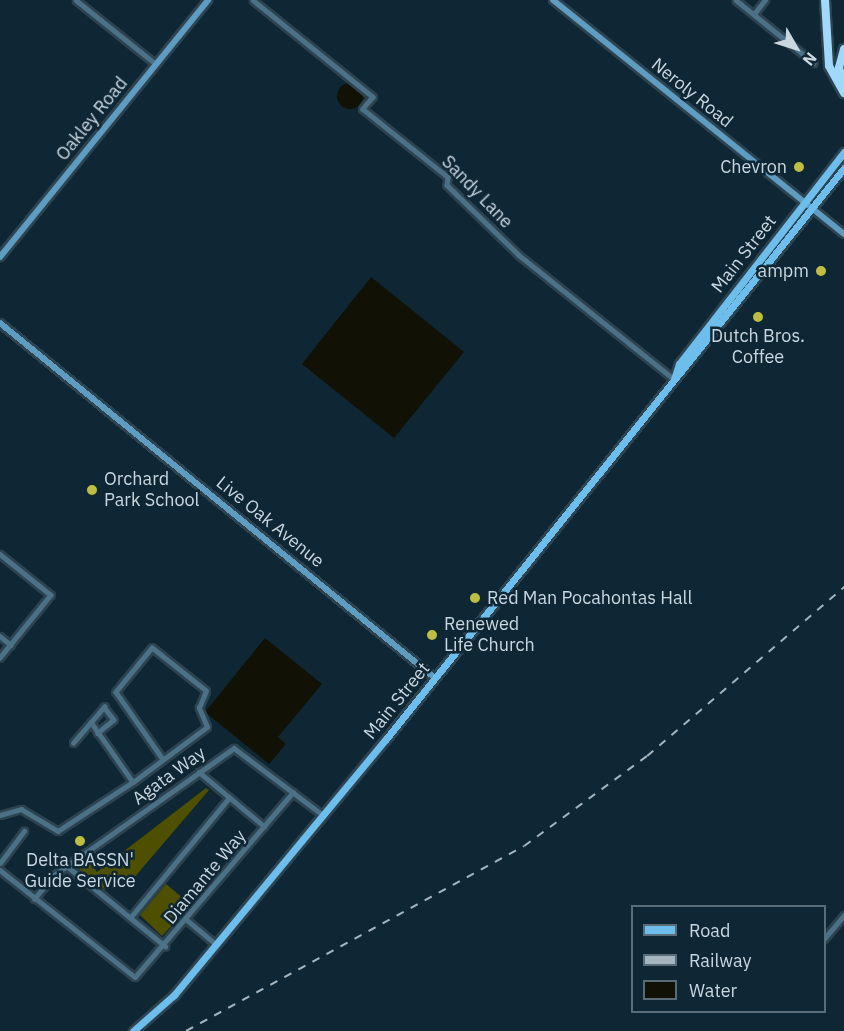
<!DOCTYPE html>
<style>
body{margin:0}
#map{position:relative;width:844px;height:1031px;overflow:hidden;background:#0f2734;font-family:"IBM Plex Sans",sans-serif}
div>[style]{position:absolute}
.green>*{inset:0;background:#4f4f00}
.water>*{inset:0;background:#111105}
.round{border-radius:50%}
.roads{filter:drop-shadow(2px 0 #2d4350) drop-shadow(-2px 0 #2d4350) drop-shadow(0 2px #2d4350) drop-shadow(0 -2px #2d4350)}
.street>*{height:4.5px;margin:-2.25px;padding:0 2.25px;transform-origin:2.25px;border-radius:2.25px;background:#4b7187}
.secondary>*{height:6px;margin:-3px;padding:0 3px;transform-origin:3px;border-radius:3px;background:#5f9cc1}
.primary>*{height:7px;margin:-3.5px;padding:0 3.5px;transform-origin:3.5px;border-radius:3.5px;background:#6dbeed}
.highway>*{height:8px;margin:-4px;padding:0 4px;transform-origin:4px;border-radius:4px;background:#a1d9fb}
.rail>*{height:1.5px;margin-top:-0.75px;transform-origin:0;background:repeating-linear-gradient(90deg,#a5b5bf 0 8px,transparent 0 16px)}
.dots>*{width:16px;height:16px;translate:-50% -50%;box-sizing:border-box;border:3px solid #0f2734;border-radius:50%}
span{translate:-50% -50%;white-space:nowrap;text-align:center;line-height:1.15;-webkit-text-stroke:5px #0f2734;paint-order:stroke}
.street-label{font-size:18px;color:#c9d7e0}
.poi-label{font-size:18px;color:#c9d7e0}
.right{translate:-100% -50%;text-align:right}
.left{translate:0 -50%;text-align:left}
.legend{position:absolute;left:631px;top:905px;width:195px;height:108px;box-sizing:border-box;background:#0f2734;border:2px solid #596d79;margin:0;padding:8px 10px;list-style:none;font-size:18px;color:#c9d7e0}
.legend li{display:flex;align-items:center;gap:12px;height:30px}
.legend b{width:30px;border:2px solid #596d79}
.north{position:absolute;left:766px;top:18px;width:60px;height:60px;-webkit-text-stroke:4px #0f2734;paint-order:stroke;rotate:129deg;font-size:16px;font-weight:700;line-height:24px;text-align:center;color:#c9d7e0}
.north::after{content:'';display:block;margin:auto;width:21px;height:27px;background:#c9d7e0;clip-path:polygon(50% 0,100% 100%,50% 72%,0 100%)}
</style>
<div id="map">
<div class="green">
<i style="clip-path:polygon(206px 788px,209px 790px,127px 886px,115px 876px,105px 890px,79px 869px,88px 859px,97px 872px)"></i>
<i style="clip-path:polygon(166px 884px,191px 905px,162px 936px,140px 915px)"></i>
</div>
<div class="water">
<i class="round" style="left:337px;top:83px;width:26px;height:26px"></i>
<i style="clip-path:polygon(371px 277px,464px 352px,394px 438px,302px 364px)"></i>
<i style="clip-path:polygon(265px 638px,322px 684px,278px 737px,286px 744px,269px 764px,205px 712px)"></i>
</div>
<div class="roads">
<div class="street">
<i style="left:76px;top:0;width:102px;rotate:38.7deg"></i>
<i style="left:253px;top:0;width:154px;rotate:38.9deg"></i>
<i style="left:373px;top:97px;width:16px;rotate:130deg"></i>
<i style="left:363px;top:109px;width:109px;rotate:38.7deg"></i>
<i style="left:448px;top:177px;width:8px;rotate:97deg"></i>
<i style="left:447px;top:185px;width:100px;rotate:44.2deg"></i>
<i style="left:519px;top:255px;width:198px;rotate:38.7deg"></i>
<i style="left:736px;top:0;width:100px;rotate:38.9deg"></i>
<i style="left:754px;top:14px;width:18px;rotate:-52deg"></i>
<i style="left:0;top:554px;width:65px;rotate:38.8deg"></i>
<i style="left:51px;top:595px;width:81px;rotate:129deg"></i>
<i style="left:0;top:636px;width:14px;rotate:39deg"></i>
<i style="left:91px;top:722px;width:73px;rotate:55deg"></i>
<i style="left:73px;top:743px;width:48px;rotate:-49.3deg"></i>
<i style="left:104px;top:707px;width:16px;rotate:52deg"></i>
<i style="left:114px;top:720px;width:21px;rotate:141deg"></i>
<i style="left:199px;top:772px;width:85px;rotate:39.7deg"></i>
<i style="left:0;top:815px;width:22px;rotate:-16deg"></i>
<i style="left:21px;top:809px;width:43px;rotate:30.7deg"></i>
<i style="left:58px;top:831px;width:90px;rotate:-33.2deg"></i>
<i style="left:133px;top:782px;width:92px;rotate:-36.6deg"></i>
<i style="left:207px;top:727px;width:21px;rotate:-113deg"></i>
<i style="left:199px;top:708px;width:18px;rotate:-68deg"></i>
<i style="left:206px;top:691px;width:69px;rotate:-141.5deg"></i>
<i style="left:152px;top:648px;width:57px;rotate:129.3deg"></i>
<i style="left:116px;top:692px;width:82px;rotate:55deg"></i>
<i style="left:0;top:863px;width:40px;rotate:-53deg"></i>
<i style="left:67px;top:866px;width:127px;rotate:39.2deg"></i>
<i style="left:0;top:870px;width:172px;rotate:38.4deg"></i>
<i style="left:135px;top:977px;width:243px;rotate:-49.5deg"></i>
<i style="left:34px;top:899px;width:31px;rotate:-50deg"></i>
<i style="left:54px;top:875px;width:220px;rotate:-35.2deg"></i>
<i style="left:234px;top:748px;width:111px;rotate:37deg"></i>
<i style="left:130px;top:918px;width:156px;rotate:-50.5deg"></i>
<i style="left:187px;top:920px;width:38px;rotate:40deg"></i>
<i style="left:824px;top:939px;width:31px;rotate:-50deg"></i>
</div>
<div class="secondary">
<i style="left:553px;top:0;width:373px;rotate:38.8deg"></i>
<i style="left:0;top:257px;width:331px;rotate:-51deg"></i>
<i style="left:0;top:323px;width:561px;rotate:39.22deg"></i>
</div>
<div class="primary">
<i style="left:674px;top:379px;width:16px;rotate:-72deg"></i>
<i style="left:679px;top:364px;width:269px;rotate:-52.1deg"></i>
<i style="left:133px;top:1031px;width:55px;rotate:-41.3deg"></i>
<i style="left:174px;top:995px;width:332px;rotate:-50.4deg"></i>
<i style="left:386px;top:739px;width:732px;rotate:-51.27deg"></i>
</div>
<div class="highway">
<i style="left:825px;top:0;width:66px;rotate:86.5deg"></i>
<i style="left:829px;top:66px;width:31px;rotate:61deg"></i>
<i style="left:844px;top:49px;width:20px;rotate:105deg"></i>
<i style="left:839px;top:68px;width:15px;rotate:70deg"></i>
</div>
</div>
<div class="rail">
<i style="left:186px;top:1031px;width:385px;rotate:-28.7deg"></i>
<i style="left:524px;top:846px;width:152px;rotate:-36.2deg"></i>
<i style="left:647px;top:756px;width:260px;rotate:-40.6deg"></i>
</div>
<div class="dots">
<i style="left:799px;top:167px;background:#bebe42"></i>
<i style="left:821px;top:271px;background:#bebe42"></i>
<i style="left:758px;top:317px;background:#bebe42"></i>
<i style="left:92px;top:490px;background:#bebe42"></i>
<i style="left:475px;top:598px;background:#bebe42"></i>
<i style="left:432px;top:635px;background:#bebe42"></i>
<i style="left:80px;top:841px;background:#bebe42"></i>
</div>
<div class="street-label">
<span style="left:692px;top:93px;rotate:39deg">Neroly Road</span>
<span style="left:92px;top:119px;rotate:-51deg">Oakley Road</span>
<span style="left:477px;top:192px;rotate:46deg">Sandy Lane</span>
<span style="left:744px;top:254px;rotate:-52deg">Main Street</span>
<span style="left:270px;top:522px;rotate:39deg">Live Oak Avenue</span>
<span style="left:397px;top:701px;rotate:-51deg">Main Street</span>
<span style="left:169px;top:776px;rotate:-36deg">Agata Way</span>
<span style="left:205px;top:877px;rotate:-50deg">Diamante Way</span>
</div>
<div class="poi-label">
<span class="right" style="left:787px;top:167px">Chevron</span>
<span class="right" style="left:809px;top:271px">ampm</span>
<span style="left:758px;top:347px">Dutch Bros.<br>Coffee</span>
<span class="left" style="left:104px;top:490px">Orchard<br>Park School</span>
<span class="left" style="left:487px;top:598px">Red Man Pocahontas Hall</span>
<span class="left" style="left:444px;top:635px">Renewed<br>Life Church</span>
<span style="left:80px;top:871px">Delta BASSN'<br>Guide Service</span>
</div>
<ul class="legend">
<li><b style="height:8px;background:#6dbeed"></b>Road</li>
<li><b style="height:8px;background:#a5b5bf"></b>Railway</li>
<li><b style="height:16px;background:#111105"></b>Water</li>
</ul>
<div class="north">N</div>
</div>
